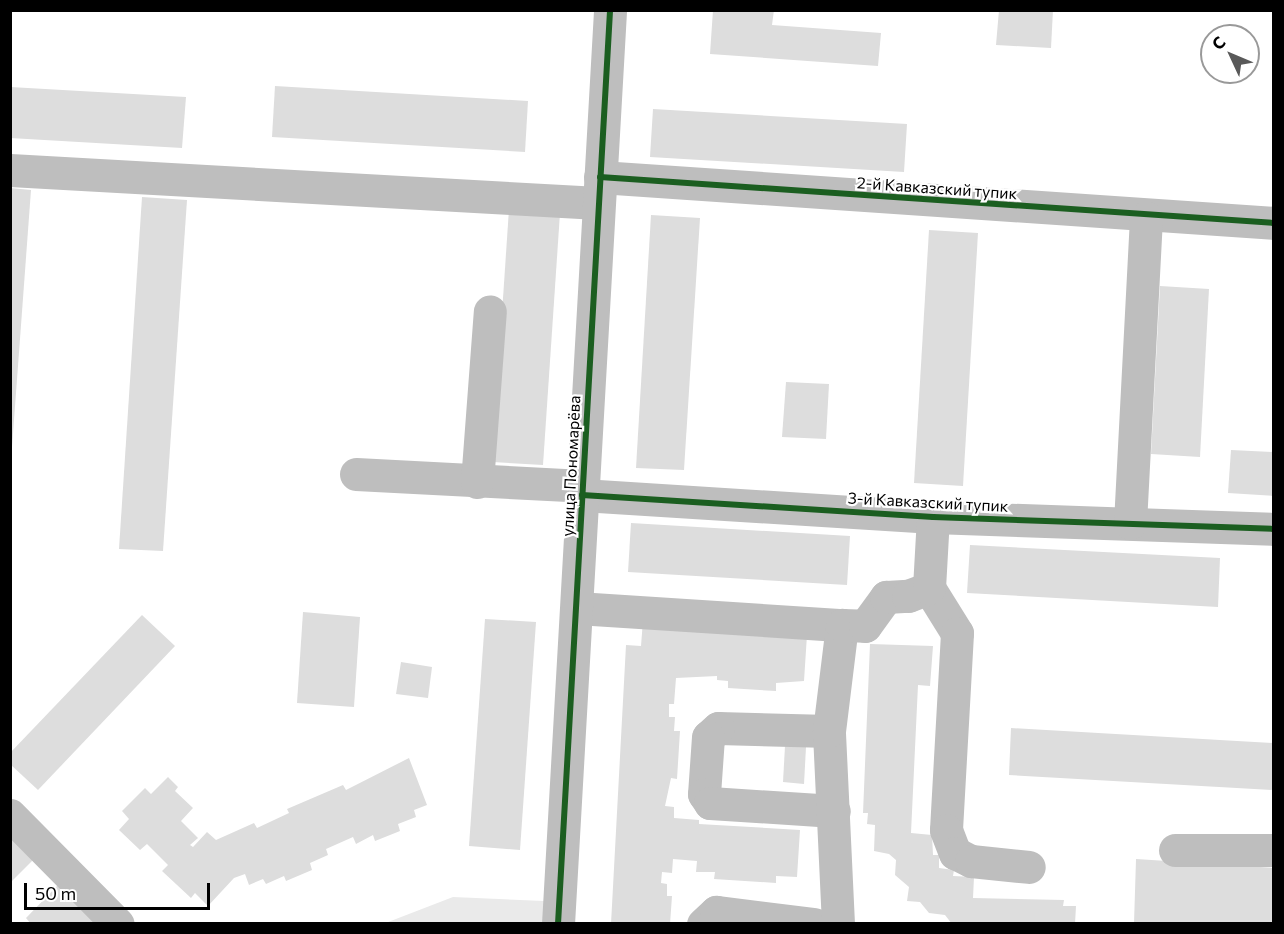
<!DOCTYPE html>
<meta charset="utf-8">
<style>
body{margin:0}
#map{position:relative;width:1284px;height:934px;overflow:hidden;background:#fff;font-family:Commissioner,sans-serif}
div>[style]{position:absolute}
.green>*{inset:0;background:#eaeaea}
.building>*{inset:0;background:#ddd}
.minor>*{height:33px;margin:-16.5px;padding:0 16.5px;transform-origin:16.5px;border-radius:16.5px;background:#bebebe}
.cycleway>*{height:6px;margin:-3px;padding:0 3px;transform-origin:3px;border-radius:3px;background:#1b5e20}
span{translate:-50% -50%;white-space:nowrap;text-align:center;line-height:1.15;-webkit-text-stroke:4.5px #fff;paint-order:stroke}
.street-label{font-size:16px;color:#000}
.frame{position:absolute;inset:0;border:12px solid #000;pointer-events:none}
.north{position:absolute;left:1200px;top:24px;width:60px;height:60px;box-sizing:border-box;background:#fff;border:2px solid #999;border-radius:50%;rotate:314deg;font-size:16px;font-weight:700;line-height:24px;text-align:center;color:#000}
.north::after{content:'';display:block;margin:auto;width:21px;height:27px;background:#595959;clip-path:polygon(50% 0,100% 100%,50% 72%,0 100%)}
.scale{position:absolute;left:24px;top:883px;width:186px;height:27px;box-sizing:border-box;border:3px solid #000;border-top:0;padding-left:8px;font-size:18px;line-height:21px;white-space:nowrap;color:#000;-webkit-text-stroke:4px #fff;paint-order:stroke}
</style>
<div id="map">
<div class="green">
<i style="clip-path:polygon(453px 897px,544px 901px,543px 923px,383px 924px)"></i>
</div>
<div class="building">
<i style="clip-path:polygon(713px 10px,774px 10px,772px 25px,881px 33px,878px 66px,710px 54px)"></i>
<i style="clip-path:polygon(999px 10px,1053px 10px,1051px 48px,996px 45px)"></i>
<i style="clip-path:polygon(275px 86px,528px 101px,525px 152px,272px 137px)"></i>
<i style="clip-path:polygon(10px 87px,186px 97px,182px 148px,10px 138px)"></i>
<i style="clip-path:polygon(653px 109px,907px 124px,904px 172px,650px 157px)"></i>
<i style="clip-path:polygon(10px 188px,31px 190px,12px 447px,10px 447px)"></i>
<i style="clip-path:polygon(142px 197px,187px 200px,163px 551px,119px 549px)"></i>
<i style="clip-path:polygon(509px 209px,560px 213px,543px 465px,492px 462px)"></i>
<i style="clip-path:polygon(651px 215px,700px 218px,684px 470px,636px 468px)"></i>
<i style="clip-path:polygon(929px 230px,978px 233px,963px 486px,914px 483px)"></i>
<i style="clip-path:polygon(1160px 286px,1209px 289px,1200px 457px,1151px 454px)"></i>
<i style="clip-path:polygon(786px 382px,829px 384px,826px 439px,782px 437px)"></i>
<i style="clip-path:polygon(1231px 450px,1274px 452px,1274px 496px,1228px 493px)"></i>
<i style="clip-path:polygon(631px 523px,850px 536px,847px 585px,628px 572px)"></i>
<i style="clip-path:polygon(970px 545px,1220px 558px,1218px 607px,967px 593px)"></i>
<i style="clip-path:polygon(303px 612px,360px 617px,354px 707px,297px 703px)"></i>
<i style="clip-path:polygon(142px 615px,175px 646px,38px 790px,10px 764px,10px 753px)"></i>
<i style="clip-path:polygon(485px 619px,536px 622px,520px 850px,469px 846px)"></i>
<i style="clip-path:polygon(643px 620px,807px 635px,804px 681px,776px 683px,776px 691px,728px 688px,728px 681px,717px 680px,717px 676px,676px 678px,674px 704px,669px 704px,669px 717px,675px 717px,674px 731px,680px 731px,677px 779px,671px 778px,665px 806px,674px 807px,674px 818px,699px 820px,699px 824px,800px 830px,797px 877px,776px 876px,776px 883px,714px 879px,715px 872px,696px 872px,697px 861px,673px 859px,672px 873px,662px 872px,661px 883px,667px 884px,667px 896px,672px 896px,670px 924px,611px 924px,626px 645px,641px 646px)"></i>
<i style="clip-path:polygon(870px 644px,933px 646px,930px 686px,918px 685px,911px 833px,932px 835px,933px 855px,939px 855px,939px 868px,954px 870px,953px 876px,974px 877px,973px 898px,1064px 900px,1063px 906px,1076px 906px,1075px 924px,952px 924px,945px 915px,929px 913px,920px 902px,907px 901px,909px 887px,895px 875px,896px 860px,889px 854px,874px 851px,875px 825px,867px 824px,868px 813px,863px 813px)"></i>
<i style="clip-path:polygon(401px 662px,432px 667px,428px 698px,396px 694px)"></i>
<i style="clip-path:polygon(1011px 728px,1274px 743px,1274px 790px,1009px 775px)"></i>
<i style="clip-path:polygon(785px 746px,806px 747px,804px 784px,783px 782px)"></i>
<i style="clip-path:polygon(409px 758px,427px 805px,414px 810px,416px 817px,398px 824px,400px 831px,375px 841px,373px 835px,356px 844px,353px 837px,326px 849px,328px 855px,310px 863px,312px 870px,286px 881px,284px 876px,266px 884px,263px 879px,249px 885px,245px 874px,234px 878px,208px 906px,195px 893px,191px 898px,162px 871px,168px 865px,147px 844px,140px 850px,119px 830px,129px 819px,122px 811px,145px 788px,151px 794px,168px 777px,178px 787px,175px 791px,193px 808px,181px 821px,198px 838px,190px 845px,193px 847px,207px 832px,216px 840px,254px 823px,257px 828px,289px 813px,287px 809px,343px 785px,346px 790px)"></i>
<i style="clip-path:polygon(10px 832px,36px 857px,10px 883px)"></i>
<i style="clip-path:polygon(1136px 859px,1274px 868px,1274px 924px,1134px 924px)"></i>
<i style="clip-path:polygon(59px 884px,99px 924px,31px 924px,26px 918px)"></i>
</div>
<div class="minor">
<i style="left:10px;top:170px;width:589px;rotate:3.21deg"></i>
<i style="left:600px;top:177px;width:676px;rotate:3.9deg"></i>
<i style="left:356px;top:474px;width:227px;rotate:3deg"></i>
<i style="left:477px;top:482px;width:171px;rotate:-85.7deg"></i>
<i style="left:582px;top:495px;width:352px;rotate:3.6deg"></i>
<i style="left:933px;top:517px;width:341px;rotate:2deg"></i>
<i style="left:1130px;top:523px;width:306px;rotate:-87deg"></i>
<i style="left:929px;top:588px;width:53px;rotate:58.1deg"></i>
<i style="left:957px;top:633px;width:197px;rotate:93.2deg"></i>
<i style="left:946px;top:830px;width:25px;rotate:69deg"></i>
<i style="left:955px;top:853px;width:18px;rotate:27deg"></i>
<i style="left:971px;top:861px;width:58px;rotate:5.9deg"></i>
<i style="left:577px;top:608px;width:266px;rotate:3.7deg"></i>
<i style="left:829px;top:731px;width:111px;rotate:-178.5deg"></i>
<i style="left:718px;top:728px;width:13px;rotate:138deg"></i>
<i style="left:708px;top:737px;width:57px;rotate:94deg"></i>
<i style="left:704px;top:794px;width:11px;rotate:56deg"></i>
<i style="left:710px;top:803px;width:124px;rotate:3.7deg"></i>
<i style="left:10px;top:815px;width:153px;rotate:45.3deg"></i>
<i style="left:1175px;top:850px;width:99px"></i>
<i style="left:558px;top:924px;width:915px;rotate:-86.74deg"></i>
<i style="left:703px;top:924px;width:18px;rotate:-43deg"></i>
<i style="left:716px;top:912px;width:99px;rotate:7deg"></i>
<i style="left:838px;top:924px;width:193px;rotate:-92.7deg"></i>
<i style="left:829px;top:731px;width:107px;rotate:-83deg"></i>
<i style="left:842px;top:625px;width:23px;rotate:2deg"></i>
<i style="left:865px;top:626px;width:36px;rotate:-54deg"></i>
<i style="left:886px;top:597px;width:22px;rotate:-3deg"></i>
<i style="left:908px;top:596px;width:22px;rotate:-21deg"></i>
<i style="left:929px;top:588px;width:71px;rotate:-86.8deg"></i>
</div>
<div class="cycleway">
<i style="left:600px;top:177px;width:676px;rotate:3.9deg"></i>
<i style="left:582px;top:495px;width:352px;rotate:3.6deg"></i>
<i style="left:933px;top:517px;width:341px;rotate:2deg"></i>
<i style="left:558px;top:924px;width:915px;rotate:-86.74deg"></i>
</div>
<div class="street-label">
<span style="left:937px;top:188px;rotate:4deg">2-й Кавказский тупик</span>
<span style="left:571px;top:466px;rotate:-87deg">улица Пономарёва</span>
<span style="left:928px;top:502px;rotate:3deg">3-й Кавказский тупик</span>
</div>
<div class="frame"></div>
<div class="north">С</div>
<div class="scale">50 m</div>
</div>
